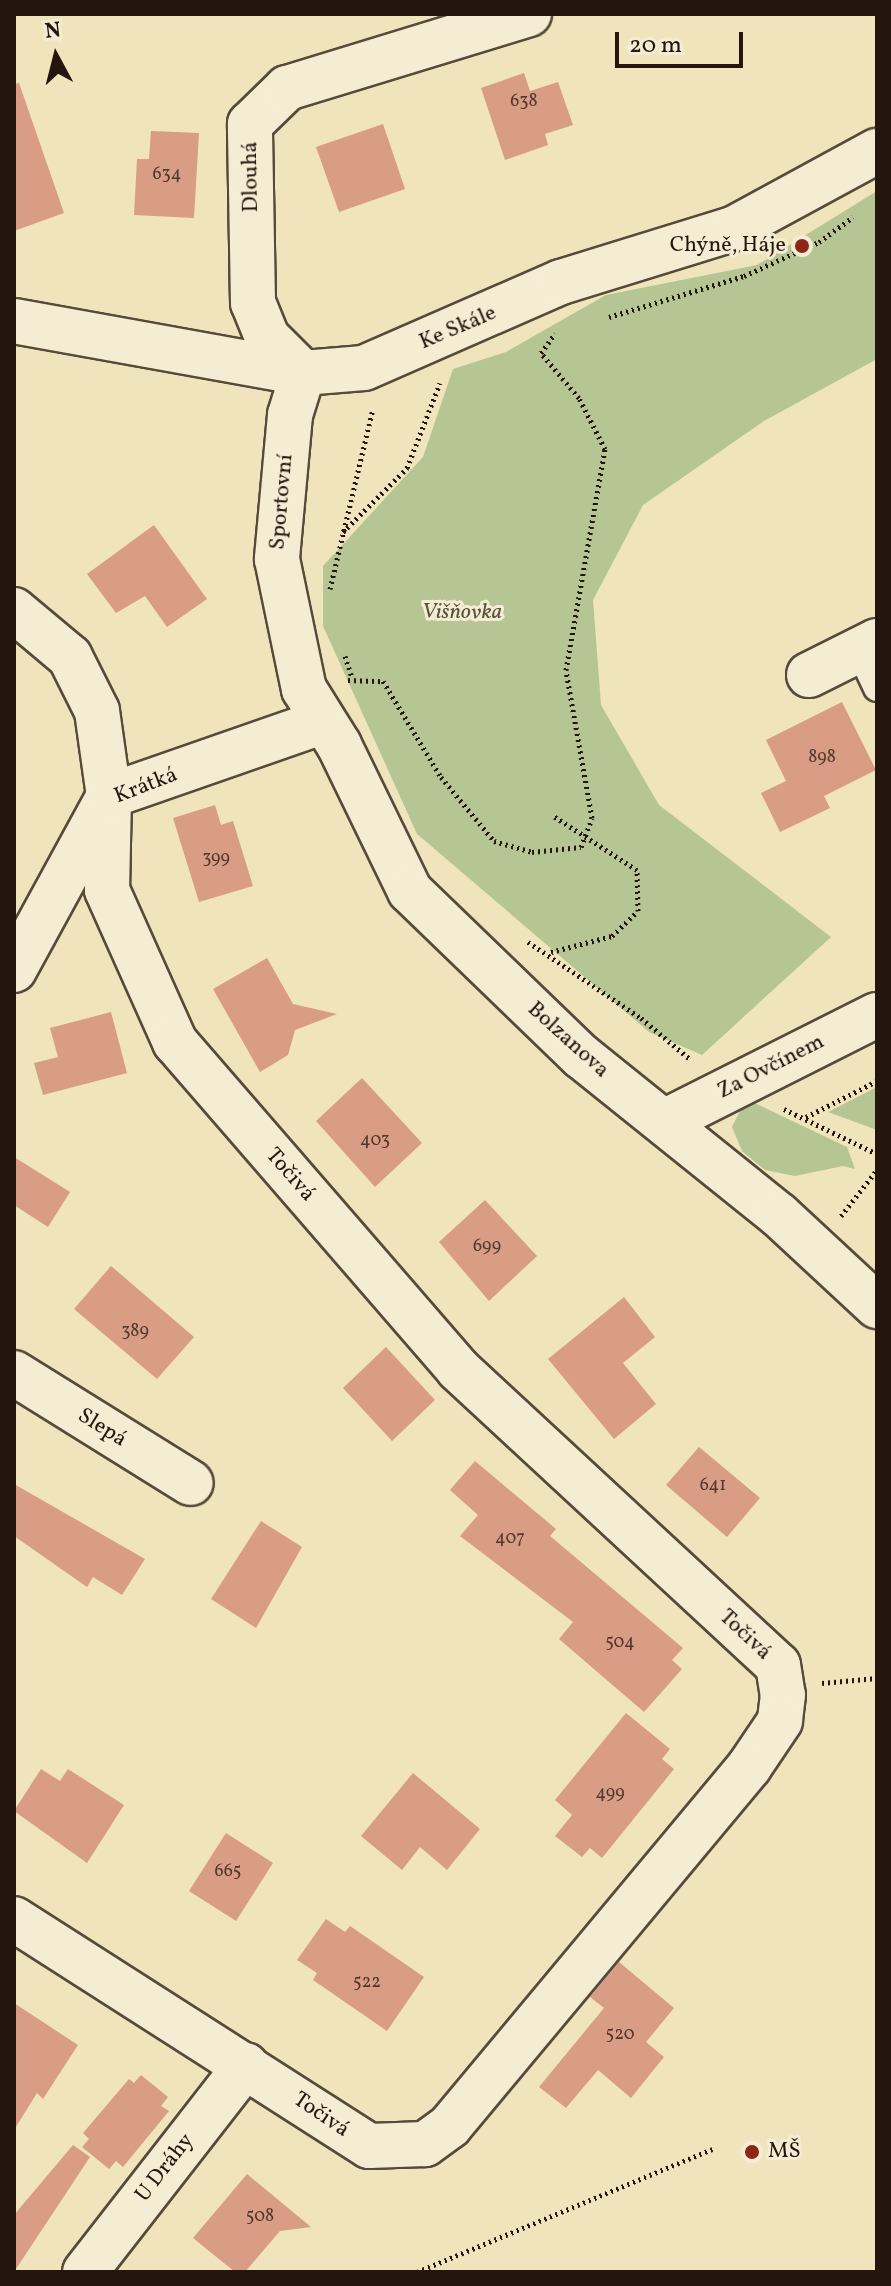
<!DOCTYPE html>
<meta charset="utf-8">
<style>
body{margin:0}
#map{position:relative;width:891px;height:2286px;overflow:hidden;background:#efe4bc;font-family:Vollkorn,serif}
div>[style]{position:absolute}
.green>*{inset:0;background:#b5c594}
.building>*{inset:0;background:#d99d85}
.path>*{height:5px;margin-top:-2.5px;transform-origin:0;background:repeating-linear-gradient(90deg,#24160e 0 2px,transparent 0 6px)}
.roads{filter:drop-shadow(2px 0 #574a3a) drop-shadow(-2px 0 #574a3a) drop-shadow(0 2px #574a3a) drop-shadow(0 -2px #574a3a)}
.service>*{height:26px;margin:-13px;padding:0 13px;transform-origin:13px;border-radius:13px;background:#f5edd3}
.minor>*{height:44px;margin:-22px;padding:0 22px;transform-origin:22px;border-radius:22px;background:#f5edd3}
.dots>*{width:22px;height:22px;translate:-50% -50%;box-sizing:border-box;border:4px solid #f5edd3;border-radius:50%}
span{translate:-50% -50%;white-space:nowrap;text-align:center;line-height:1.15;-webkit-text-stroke:6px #f5edd3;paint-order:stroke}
.number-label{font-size:18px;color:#51382c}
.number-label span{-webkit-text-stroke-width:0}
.street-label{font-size:22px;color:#24160e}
.poi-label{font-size:22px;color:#24160e}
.right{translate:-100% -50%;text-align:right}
.left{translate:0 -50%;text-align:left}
.park-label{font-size:22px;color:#57533d;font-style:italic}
.frame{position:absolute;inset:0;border:16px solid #24160e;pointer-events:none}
.north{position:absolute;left:16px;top:16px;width:80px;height:80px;-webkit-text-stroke:6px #f5edd3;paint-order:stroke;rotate:353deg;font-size:22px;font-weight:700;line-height:32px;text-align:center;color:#24160e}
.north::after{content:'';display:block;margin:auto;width:28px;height:36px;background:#24160e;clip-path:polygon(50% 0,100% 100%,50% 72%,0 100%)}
.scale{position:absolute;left:615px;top:32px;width:128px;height:36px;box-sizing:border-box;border:4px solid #24160e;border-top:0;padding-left:10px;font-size:24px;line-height:28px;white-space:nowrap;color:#24160e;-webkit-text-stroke:6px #f5edd3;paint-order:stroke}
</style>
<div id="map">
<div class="green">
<i style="clip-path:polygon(877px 191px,877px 359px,764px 421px,643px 505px,593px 600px,601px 705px,659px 805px,831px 937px,702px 1055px,649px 1032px,417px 834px,323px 626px,323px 566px,423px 457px,453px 369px,506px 352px,606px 295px,757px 265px)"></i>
<i style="clip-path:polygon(877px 1087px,877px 1130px,828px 1112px)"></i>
<i style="clip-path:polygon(746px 1099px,847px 1147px,855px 1169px,843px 1166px,795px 1176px,765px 1170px,742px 1151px,732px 1127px)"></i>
</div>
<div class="building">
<i style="clip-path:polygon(524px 73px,530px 91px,558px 82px,573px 125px,545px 134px,548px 145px,505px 160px,481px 88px)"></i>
<i style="clip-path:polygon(19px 83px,64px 213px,14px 231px,14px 84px)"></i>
<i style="clip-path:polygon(383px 124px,405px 189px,339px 212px,316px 147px)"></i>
<i style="clip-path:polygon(151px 131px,199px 133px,194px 218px,134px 215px,137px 159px,149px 159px)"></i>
<i style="clip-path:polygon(154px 525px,207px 599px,167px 627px,145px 596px,116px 613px,87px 574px)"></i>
<i style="clip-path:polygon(842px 702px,876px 770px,824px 796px,830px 808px,780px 832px,761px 793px,786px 781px,766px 740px)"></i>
<i style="clip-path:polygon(215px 805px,221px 825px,233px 821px,253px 886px,199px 902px,173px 818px)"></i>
<i style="clip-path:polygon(267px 958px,293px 1004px,337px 1014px,295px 1030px,288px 1055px,260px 1072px,213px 989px)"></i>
<i style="clip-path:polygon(111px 1012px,127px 1073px,43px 1095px,34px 1063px,58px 1057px,50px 1028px)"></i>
<i style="clip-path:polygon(362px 1078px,422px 1143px,375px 1187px,316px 1121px)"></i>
<i style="clip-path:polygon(14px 1157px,70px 1192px,48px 1227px,14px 1205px)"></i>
<i style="clip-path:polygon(485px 1200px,537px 1256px,489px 1301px,439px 1242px)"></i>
<i style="clip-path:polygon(111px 1266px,194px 1337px,157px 1379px,74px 1309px)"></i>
<i style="clip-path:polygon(624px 1297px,655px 1337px,623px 1363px,656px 1404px,614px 1439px,548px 1359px)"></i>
<i style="clip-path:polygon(386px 1347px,435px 1400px,392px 1441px,343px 1388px)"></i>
<i style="clip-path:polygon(699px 1447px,760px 1498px,727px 1537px,666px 1485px)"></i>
<i style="clip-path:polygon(475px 1461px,556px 1529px,550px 1536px,683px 1648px,672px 1660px,682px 1669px,644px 1712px,559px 1639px,573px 1622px,460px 1536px,478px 1515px,450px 1490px)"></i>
<i style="clip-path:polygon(14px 1484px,145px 1559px,122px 1595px,93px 1577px,87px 1587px,14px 1536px)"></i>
<i style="clip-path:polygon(261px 1521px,302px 1547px,256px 1628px,211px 1599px)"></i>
<i style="clip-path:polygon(626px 1713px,670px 1749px,662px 1759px,674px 1769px,602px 1858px,590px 1848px,582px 1857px,555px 1836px,572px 1815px,555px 1800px)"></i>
<i style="clip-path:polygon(41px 1769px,60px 1781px,68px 1769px,124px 1805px,87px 1863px,14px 1811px)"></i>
<i style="clip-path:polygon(413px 1773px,480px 1829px,447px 1870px,420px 1847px,402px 1870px,361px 1836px)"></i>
<i style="clip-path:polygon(226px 1833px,273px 1863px,236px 1921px,189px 1891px)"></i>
<i style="clip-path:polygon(326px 1919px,345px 1932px,350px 1926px,424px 1977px,387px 2031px,313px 1980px,317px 1973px,297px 1960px)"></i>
<i style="clip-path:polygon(619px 1962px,674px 2008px,646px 2042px,664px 2057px,631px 2098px,598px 2070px,566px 2108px,539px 2087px,604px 2008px,590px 1997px)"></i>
<i style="clip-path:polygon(14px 2003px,78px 2045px,43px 2099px,37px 2093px,14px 2130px)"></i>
<i style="clip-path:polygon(141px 2075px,168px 2097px,161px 2106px,169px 2111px,123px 2167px,116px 2161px,109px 2169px,82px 2147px,89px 2139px,83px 2133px,129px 2079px,134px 2083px)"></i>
<i style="clip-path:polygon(73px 2145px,90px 2157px,14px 2272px,14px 2215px)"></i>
<i style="clip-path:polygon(247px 2174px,311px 2227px,280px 2231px,245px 2272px,235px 2272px,193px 2238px)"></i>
</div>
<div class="path">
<i style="left:609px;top:317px;width:141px;rotate:-16.9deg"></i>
<i style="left:744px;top:276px;width:82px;rotate:-24.4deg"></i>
<i style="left:819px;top:242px;width:42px;rotate:-36.3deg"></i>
<i style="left:343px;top:532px;width:91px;rotate:-45deg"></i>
<i style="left:407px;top:468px;width:91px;rotate:-68.8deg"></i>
<i style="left:330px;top:589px;width:185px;rotate:-76.6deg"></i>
<i style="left:345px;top:656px;width:22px;rotate:72deg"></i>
<i style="left:348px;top:680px;width:35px;rotate:2deg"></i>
<i style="left:383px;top:681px;width:112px;rotate:58.9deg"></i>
<i style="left:441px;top:777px;width:83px;rotate:50.4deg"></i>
<i style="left:494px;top:841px;width:40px;rotate:16deg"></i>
<i style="left:532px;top:852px;width:49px;rotate:-5.8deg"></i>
<i style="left:581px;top:847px;width:31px;rotate:-69deg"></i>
<i style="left:592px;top:818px;width:150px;rotate:-100deg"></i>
<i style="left:566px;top:670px;width:224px;rotate:-80deg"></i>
<i style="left:605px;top:449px;width:57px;rotate:-117deg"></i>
<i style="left:579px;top:398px;width:59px;rotate:-130.2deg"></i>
<i style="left:541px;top:353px;width:24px;rotate:-54deg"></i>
<i style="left:528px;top:942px;width:136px;rotate:33.9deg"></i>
<i style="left:641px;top:1018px;width:65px;rotate:40deg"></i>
<i style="left:551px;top:952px;width:63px;rotate:-14.7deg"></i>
<i style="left:612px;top:936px;width:36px;rotate:-44deg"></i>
<i style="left:638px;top:911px;width:41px;rotate:-91.4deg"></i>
<i style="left:637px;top:870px;width:101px;rotate:-147.1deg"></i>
<i style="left:784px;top:1109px;width:103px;rotate:25.8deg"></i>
<i style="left:806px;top:1117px;width:80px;rotate:-26.9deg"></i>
<i style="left:841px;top:1216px;width:58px;rotate:-52deg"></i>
<i style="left:822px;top:1683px;width:55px;rotate:-5.2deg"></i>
<i style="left:417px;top:2272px;width:320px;rotate:-22.6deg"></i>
</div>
<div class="roads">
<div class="service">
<i style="left:859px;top:650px;width:42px;rotate:64.7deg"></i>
</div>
<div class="minor">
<i style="left:14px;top:321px;width:294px;rotate:10.2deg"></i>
<i style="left:303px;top:373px;width:61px;rotate:-4.7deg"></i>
<i style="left:364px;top:368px;width:215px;rotate:-23.6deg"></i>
<i style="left:561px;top:282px;width:182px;rotate:-17.2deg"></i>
<i style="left:735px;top:228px;width:162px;rotate:-28.5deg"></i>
<i style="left:303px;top:373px;width:44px;rotate:107.2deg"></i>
<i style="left:290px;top:415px;width:145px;rotate:95.2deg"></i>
<i style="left:277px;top:559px;width:133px;rotate:78.3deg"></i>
<i style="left:304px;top:689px;width:66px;rotate:58deg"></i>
<i style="left:339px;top:745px;width:162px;rotate:64.1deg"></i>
<i style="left:410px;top:891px;width:238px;rotate:44deg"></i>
<i style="left:581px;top:1056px;width:254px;rotate:38.8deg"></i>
<i style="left:779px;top:1215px;width:134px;rotate:42.9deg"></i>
<i style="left:303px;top:373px;width:51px;rotate:-135deg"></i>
<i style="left:267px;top:337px;width:37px;rotate:-112deg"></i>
<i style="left:253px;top:303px;width:179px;rotate:-91deg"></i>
<i style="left:250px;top:124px;width:52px;rotate:-44.2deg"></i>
<i style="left:287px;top:88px;width:253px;rotate:-17deg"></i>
<i style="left:14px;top:610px;width:73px;rotate:40deg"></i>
<i style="left:70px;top:657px;width:60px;rotate:63.4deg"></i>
<i style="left:97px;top:711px;width:86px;rotate:82deg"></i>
<i style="left:109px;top:796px;width:94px;rotate:91.2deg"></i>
<i style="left:107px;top:890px;width:167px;rotate:65.9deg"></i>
<i style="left:175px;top:1042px;width:432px;rotate:49.1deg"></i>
<i style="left:458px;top:1369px;width:436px;rotate:42.8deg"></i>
<i style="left:778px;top:1665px;width:30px;rotate:81deg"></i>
<i style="left:783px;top:1695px;width:26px;rotate:97deg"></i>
<i style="left:780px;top:1721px;width:55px;rotate:124deg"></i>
<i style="left:749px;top:1767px;width:467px;rotate:129.8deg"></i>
<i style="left:450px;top:2126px;width:31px;rotate:144deg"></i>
<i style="left:425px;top:2144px;width:56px;rotate:178deg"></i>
<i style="left:369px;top:2146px;width:421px;rotate:-147.4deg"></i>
<i style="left:809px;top:675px;width:76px;rotate:-26.6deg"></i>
<i style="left:14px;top:970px;width:198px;rotate:-61.4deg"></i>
<i style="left:109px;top:796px;width:225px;rotate:-19.2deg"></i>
<i style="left:666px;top:1121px;width:236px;rotate:-26.7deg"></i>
<i style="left:14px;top:1373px;width:208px;rotate:31.9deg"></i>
<i style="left:85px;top:2272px;width:262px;rotate:-52.1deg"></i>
</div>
</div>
<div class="dots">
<i style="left:802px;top:246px;background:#8f2418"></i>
<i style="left:752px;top:2152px;background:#8f2418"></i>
</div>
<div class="number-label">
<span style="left:524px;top:102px">638</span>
<span style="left:167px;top:175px">634</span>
<span style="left:822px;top:758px">898</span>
<span style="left:216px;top:859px">399</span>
<span style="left:375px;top:1141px">403</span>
<span style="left:487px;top:1247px">699</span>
<span style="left:135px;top:1332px">389</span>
<span style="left:713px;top:1486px">641</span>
<span style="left:510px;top:1539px">407</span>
<span style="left:620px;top:1643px">504</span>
<span style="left:610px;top:1794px">499</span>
<span style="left:228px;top:1872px">665</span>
<span style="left:367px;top:1983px">522</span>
<span style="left:620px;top:2035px">520</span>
<span style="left:260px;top:2217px">508</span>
</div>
<div class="street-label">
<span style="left:251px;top:177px;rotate:-91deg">Dlouhá</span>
<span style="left:458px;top:328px;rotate:-23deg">Ke Skále</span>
<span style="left:282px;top:502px;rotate:-85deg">Sportovní</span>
<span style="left:146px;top:786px;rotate:-21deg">Krátká</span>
<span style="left:568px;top:1040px;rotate:42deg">Bolzanova</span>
<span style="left:771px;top:1067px;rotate:-27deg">Za Ovčínem</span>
<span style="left:290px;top:1175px;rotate:49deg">Točivá</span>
<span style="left:102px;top:1428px;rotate:32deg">Slepá</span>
<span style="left:745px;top:1635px;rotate:43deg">Točivá</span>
<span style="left:321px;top:2115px;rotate:34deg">Točivá</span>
<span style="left:165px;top:2168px;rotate:-52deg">U Dráhy</span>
</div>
<div class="poi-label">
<span class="right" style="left:786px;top:246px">Chýně, Háje</span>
<span class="left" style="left:768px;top:2152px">MŠ</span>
</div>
<div class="park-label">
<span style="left:462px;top:613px">Višňovka</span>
</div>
<div class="frame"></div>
<div class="north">N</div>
<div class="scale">20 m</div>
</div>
